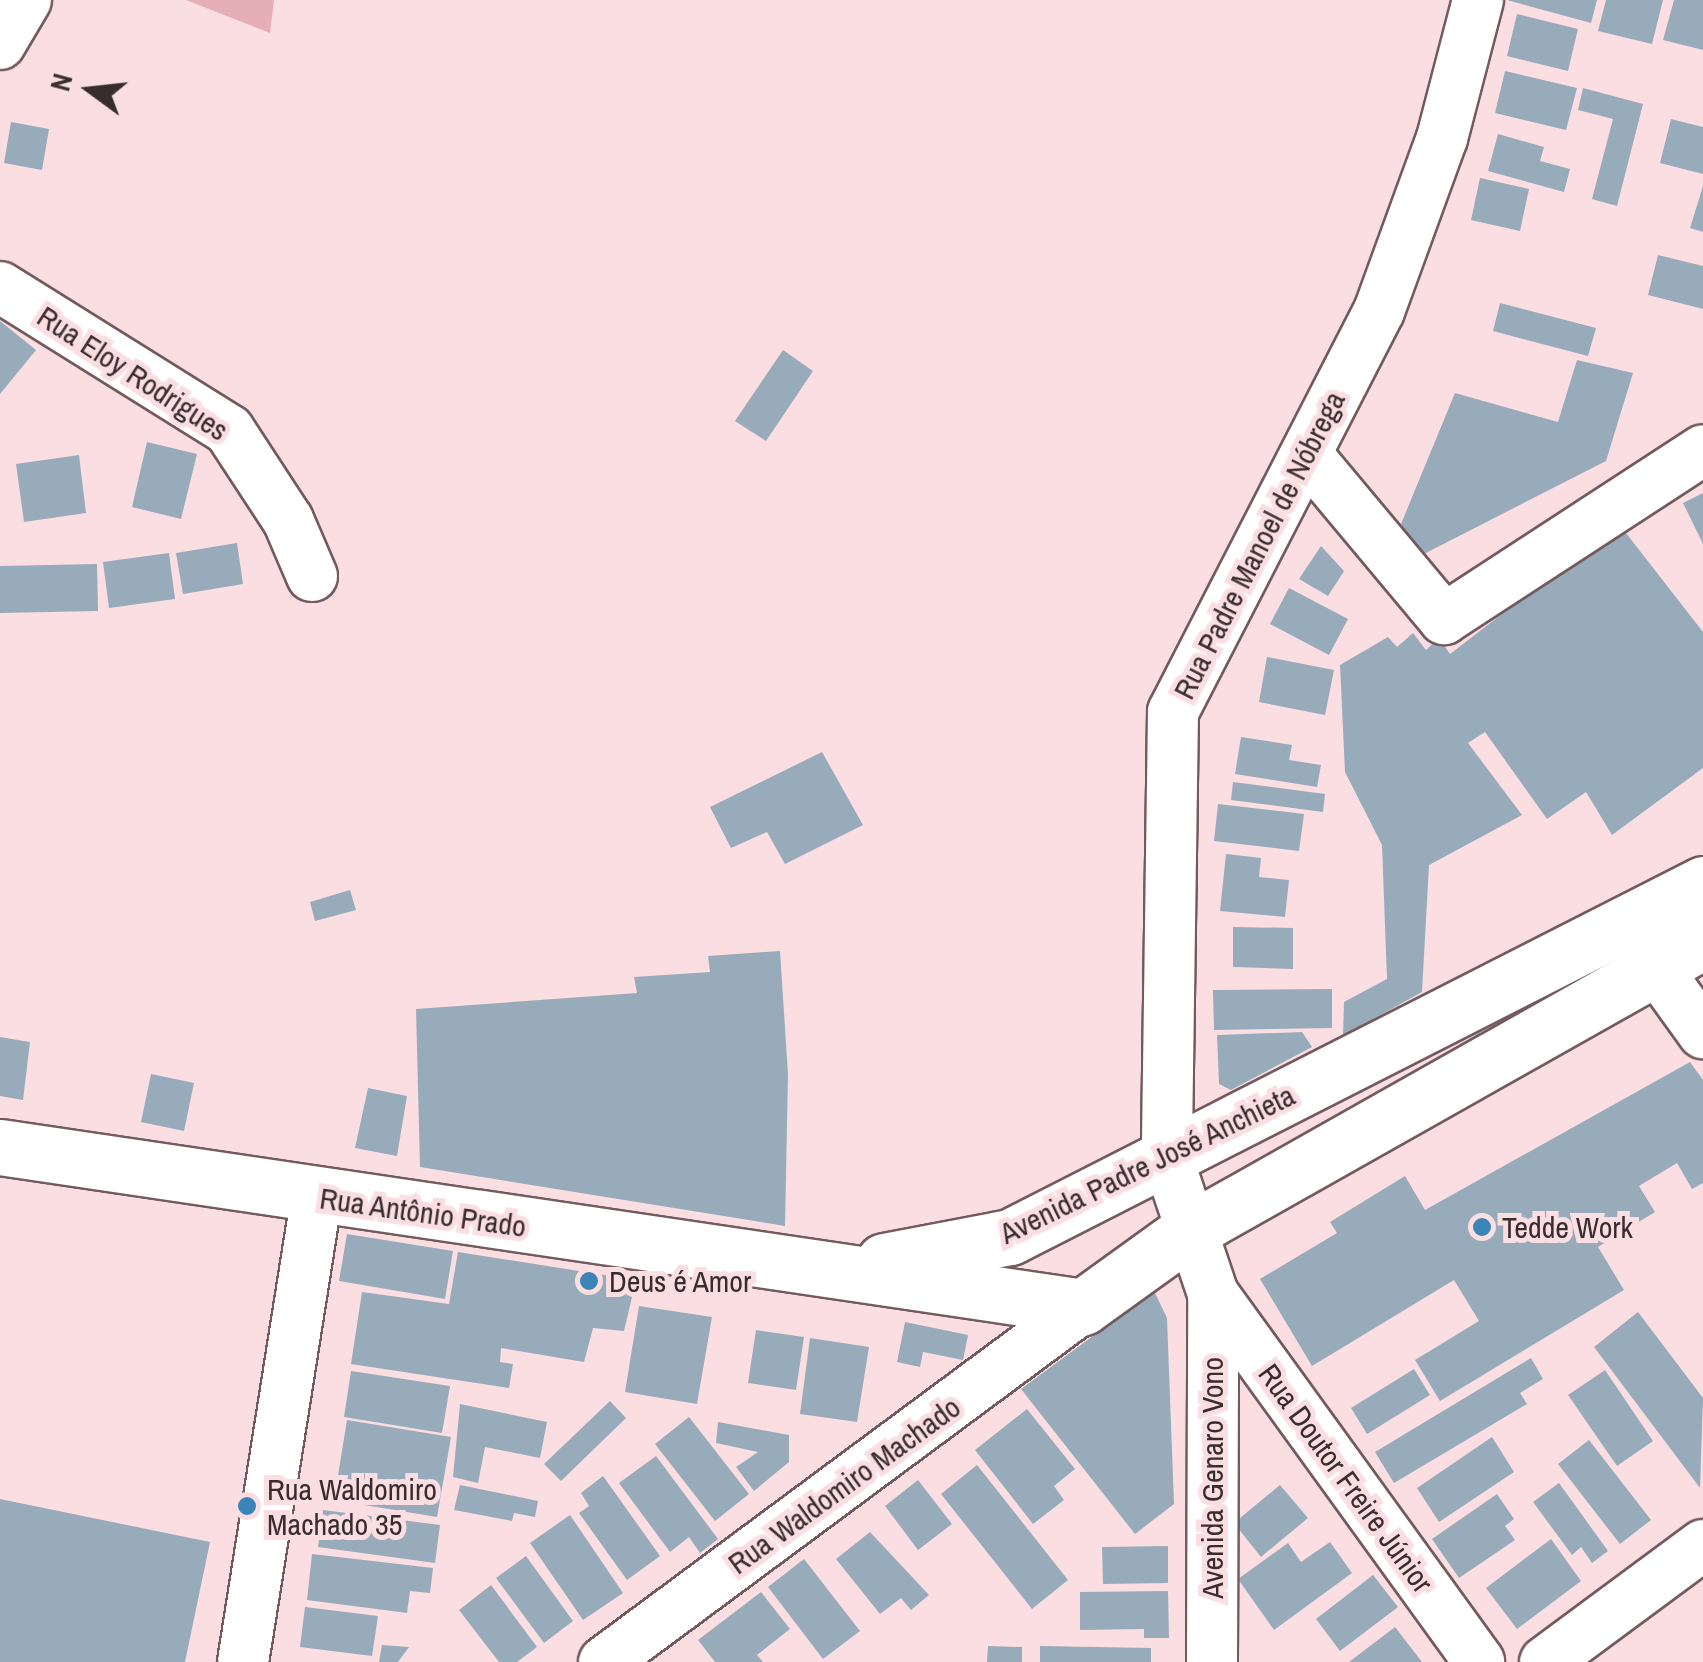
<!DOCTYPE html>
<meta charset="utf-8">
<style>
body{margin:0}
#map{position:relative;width:1703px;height:1662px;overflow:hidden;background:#fbdee1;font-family:"Archivo Narrow",sans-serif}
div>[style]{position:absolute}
.green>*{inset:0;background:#e6aeb5}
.building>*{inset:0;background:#97abbb}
.roads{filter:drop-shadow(2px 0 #735a5d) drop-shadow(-2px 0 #735a5d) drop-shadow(0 2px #735a5d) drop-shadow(0 -2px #735a5d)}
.minor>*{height:50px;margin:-25px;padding:0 25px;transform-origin:25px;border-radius:25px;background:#fff}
.major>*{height:55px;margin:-27.5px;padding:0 27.5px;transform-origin:27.5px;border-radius:27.5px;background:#fff}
.dots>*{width:28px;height:28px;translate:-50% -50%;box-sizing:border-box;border:5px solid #fbdee1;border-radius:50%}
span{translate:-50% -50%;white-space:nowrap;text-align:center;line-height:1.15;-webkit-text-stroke:10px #fbdee1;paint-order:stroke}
.street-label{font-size:30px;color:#382d2e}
.poi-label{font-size:30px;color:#382d2e}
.left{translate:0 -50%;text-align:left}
.north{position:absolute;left:40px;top:40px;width:100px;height:100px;-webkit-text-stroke:8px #fbdee1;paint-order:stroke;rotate:285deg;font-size:28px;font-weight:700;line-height:40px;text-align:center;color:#382d2e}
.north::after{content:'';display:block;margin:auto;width:35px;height:45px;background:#382d2e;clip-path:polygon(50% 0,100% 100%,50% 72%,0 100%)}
</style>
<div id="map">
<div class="green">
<i style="clip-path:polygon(186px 0,274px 0,270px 33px)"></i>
</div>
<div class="building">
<i style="clip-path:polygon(1507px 0,1597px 0,1591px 23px)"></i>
<i style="clip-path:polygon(1606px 0,1663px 0,1652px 44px,1598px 31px)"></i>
<i style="clip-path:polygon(1674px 0,1703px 0,1703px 50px,1663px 40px)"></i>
<i style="clip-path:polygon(1517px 14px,1578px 29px,1568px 71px,1507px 56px)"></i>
<i style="clip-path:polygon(1505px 71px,1577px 88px,1566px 130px,1495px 113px)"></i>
<i style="clip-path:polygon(1583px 88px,1643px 104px,1617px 206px,1592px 199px,1613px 119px,1578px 110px)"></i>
<i style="clip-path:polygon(1671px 119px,1703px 127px,1703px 174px,1660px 163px)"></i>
<i style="clip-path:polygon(11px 122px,49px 129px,42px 170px,4px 163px)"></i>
<i style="clip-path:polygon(1498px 134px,1544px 147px,1540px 161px,1570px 169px,1564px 192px,1488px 171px)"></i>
<i style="clip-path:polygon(1480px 178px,1529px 189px,1520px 231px,1471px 220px)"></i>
<i style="clip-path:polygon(1703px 186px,1703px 232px,1690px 228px)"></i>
<i style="clip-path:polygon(1658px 255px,1703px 266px,1703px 309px,1648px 295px)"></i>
<i style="clip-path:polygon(1500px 303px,1596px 328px,1588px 356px,1493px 331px)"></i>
<i style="clip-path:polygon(0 321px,36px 350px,0 394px)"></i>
<i style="clip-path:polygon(783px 350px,813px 371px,766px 441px,735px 421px)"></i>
<i style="clip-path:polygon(1577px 360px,1633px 373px,1606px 461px,1418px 557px,1401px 524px,1455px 393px,1558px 422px)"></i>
<i style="clip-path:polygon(147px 442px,197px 454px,181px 519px,132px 507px)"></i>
<i style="clip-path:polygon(79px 455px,86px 513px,24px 522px,16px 464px)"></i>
<i style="clip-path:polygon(1703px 493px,1703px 544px,1683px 503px)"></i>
<i style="clip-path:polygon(1619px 524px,1703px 632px,1703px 768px,1612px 835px,1586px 792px,1547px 819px,1485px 732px,1468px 743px,1522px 815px,1429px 865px,1422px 992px,1343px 1036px,1344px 1002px,1387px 979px,1382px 845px,1345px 772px,1340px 665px,1388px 637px,1397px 647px,1413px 633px,1426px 650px,1439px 638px,1450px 654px)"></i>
<i style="clip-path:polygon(237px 543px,243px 584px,183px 594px,176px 553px)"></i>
<i style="clip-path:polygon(1321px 546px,1344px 571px,1328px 596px,1299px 579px)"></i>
<i style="clip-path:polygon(169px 553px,175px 599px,109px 608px,103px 562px)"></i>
<i style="clip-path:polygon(97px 564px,98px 611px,0 613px,0 566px)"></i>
<i style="clip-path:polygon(1289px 588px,1348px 619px,1329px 655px,1270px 624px)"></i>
<i style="clip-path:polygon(1267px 657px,1334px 670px,1325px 715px,1259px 702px)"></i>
<i style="clip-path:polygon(1241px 737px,1292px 745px,1289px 760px,1321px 765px,1317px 787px,1235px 774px)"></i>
<i style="clip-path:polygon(822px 752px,863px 825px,785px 864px,767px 832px,731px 848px,710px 807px)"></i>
<i style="clip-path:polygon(1233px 782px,1325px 794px,1323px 812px,1231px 800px)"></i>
<i style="clip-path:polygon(1218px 804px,1304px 814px,1299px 851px,1214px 841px)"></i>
<i style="clip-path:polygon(1226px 854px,1261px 858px,1259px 877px,1289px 880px,1285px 917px,1220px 911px)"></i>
<i style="clip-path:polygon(350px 890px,356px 910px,315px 921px,310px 902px)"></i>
<i style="clip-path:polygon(1233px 927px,1293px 928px,1293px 969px,1233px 967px)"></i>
<i style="clip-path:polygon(780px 951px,788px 1074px,785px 1226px,420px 1167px,416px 1009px,637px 993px,634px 977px,710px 972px,708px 956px)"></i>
<i style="clip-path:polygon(1332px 989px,1332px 1028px,1214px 1030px,1213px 990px)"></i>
<i style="clip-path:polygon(1302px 1032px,1312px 1047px,1231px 1090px,1219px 1084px,1217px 1035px)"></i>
<i style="clip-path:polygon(0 1037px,30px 1042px,23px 1100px,0 1096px)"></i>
<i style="clip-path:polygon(1690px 1062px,1703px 1080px,1703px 1183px,1692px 1189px,1677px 1163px,1639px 1186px,1655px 1212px,1598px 1247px,1624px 1290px,1440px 1401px,1415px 1360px,1479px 1321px,1454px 1280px,1312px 1366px,1260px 1279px,1337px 1233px,1330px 1222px,1405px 1176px,1425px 1210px)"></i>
<i style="clip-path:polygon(151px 1074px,194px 1083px,184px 1131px,141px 1122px)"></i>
<i style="clip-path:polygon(368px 1088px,407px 1096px,397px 1156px,355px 1148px)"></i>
<i style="clip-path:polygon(347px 1234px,453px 1251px,445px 1299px,339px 1281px)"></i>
<i style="clip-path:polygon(458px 1252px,636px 1280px,624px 1331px,593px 1328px,584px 1362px,501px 1348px,500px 1362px,513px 1364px,509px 1388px,351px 1364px,362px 1292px,449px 1304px)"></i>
<i style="clip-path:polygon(1154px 1291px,1167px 1318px,1174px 1504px,1135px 1534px,1021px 1389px)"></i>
<i style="clip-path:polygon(639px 1306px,712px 1317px,697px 1404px,625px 1392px)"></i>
<i style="clip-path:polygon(1638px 1312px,1703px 1398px,1700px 1488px,1594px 1347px)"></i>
<i style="clip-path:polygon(905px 1322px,968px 1335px,963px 1360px,923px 1352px,920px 1367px,897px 1362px)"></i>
<i style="clip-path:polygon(756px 1330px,804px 1337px,796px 1390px,748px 1383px)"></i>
<i style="clip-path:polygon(810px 1338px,869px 1347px,857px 1422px,800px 1414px)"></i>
<i style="clip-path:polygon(1531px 1358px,1543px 1379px,1520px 1393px,1527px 1404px,1394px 1483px,1375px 1452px)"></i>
<i style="clip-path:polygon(1414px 1369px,1430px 1395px,1367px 1434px,1351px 1408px)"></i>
<i style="clip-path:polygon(1605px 1370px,1653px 1441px,1617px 1466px,1568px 1395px)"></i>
<i style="clip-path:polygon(351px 1371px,450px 1386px,442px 1433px,344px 1417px)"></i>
<i style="clip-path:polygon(610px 1401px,626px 1418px,561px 1481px,544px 1464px)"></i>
<i style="clip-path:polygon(460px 1404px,547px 1422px,540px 1458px,485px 1447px,478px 1483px,453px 1477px)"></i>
<i style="clip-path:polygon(1027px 1409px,1075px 1469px,1054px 1486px,1064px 1500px,1033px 1524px,975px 1450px)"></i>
<i style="clip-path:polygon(689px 1417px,749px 1494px,715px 1521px,655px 1444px)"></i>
<i style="clip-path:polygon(347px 1420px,451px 1437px,437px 1517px,334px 1500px)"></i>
<i style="clip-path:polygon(718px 1422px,789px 1435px,789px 1462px,754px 1491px,736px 1467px,758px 1452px,716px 1443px)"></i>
<i style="clip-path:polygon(1492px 1437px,1514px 1472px,1439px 1522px,1417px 1488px)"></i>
<i style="clip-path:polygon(1589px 1440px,1651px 1520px,1620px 1544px,1558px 1464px)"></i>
<i style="clip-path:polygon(656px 1456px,718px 1539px,700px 1553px,689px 1537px,670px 1552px,619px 1483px)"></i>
<i style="clip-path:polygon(977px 1465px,1068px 1580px,1032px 1609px,941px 1494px)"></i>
<i style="clip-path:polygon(603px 1476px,660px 1556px,627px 1580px,579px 1513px,589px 1506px,581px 1493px)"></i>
<i style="clip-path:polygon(918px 1480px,952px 1524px,918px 1550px,885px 1506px)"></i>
<i style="clip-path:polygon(1559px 1483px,1608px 1551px,1592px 1563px,1581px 1547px,1572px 1555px,1533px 1502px)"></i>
<i style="clip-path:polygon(460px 1485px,538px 1501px,535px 1517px,514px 1513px,512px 1521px,454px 1510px)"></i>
<i style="clip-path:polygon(1280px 1485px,1308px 1518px,1261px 1557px,1234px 1523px)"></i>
<i style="clip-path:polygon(1497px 1494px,1514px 1519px,1505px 1526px,1515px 1540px,1459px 1578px,1432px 1539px)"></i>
<i style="clip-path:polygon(0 1499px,210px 1542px,185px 1662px,0 1662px)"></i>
<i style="clip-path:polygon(323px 1510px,440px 1525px,435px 1563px,318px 1547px)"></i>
<i style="clip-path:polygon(570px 1515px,623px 1593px,583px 1620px,530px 1543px)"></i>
<i style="clip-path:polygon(870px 1532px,929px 1595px,911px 1610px,901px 1598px,880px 1614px,836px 1559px)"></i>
<i style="clip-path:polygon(1551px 1539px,1581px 1581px,1517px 1629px,1486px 1588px)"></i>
<i style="clip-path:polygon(1330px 1542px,1352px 1573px,1274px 1630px,1238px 1579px,1288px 1543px,1301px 1562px)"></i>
<i style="clip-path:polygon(1168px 1546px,1168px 1583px,1103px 1584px,1102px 1547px)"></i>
<i style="clip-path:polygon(312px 1554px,433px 1568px,430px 1593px,410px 1591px,407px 1613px,307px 1600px)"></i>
<i style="clip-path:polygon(526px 1556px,573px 1621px,544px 1643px,496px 1578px)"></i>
<i style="clip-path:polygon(804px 1559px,860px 1631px,823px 1659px,768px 1587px)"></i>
<i style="clip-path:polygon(1373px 1575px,1398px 1607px,1340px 1651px,1316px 1619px)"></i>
<i style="clip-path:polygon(491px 1585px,537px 1647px,517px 1662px,499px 1662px,459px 1610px)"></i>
<i style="clip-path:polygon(1168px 1591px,1169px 1638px,1144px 1638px,1144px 1629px,1080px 1630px,1080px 1592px)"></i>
<i style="clip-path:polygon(761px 1592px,790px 1629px,757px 1655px,763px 1662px,715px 1662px,698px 1640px)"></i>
<i style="clip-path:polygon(305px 1607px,378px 1616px,372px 1656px,300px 1647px)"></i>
<i style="clip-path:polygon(1395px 1627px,1422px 1662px,1349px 1662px)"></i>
<i style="clip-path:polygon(382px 1645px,409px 1647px,398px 1662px,379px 1662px)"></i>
<i style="clip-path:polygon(988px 1646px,1022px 1647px,1022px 1662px,987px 1662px)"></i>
<i style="clip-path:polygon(1040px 1646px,1151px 1648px,1151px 1662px,1040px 1662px)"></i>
</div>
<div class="roads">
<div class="minor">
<i style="left:1478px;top:0;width:143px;rotate:104.6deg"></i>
<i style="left:1442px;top:138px;width:184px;rotate:110deg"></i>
<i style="left:1379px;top:311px;width:451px;rotate:117.2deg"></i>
<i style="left:1173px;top:712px;width:445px;rotate:90.8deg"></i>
<i style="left:1167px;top:1157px;width:145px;rotate:71.4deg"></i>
<i style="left:1213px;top:1294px;width:454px;rotate:54.1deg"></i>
<i style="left:0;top:44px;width:51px;rotate:-59.4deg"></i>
<i style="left:0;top:287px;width:270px;rotate:32deg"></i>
<i style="left:229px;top:430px;width:108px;rotate:56.8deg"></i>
<i style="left:288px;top:520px;width:61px;rotate:66.8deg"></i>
<i style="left:1307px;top:455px;width:214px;rotate:50.1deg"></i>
<i style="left:1444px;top:619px;width:309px;rotate:-33.1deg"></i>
<i style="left:1633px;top:936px;width:120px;rotate:54.2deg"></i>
<i style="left:243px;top:1662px;width:471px;rotate:-81deg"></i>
<i style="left:604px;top:1662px;width:596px;rotate:-36.54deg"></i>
<i style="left:1212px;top:1662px;width:368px;rotate:-89.8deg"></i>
<i style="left:1545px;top:1662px;width:197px;rotate:-36.5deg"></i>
</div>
<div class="major">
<i style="left:0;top:1147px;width:1095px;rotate:8.4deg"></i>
<i style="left:1083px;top:1307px;width:128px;rotate:-35.8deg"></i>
<i style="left:1187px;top:1232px;width:592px;rotate:-29.42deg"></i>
<i style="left:884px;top:1261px;width:128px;rotate:-10.8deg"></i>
<i style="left:1010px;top:1237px;width:778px;rotate:-26.99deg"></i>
</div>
</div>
<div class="dots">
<i style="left:1482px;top:1227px;background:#3b84b8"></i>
<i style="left:589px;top:1281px;background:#3b84b8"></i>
<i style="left:247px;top:1506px;background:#3b84b8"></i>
</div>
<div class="street-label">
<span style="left:133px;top:373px;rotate:33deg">Rua Eloy Rodrigues</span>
<span style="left:1259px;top:545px;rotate:-63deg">Rua Padre Manoel de Nóbrega</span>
<span style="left:1147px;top:1164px;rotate:-26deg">Avenida Padre José Anchieta</span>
<span style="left:423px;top:1212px;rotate:8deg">Rua Antônio Prado</span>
<span style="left:1212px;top:1478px;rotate:-90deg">Avenida Genaro Vono</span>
<span style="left:1346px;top:1478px;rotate:54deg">Rua Doutor Freire Júnior</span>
<span style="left:844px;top:1485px;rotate:-36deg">Rua Waldomiro Machado</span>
</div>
<div class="poi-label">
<span class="left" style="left:1502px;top:1227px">Tedde Work</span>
<span class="left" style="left:609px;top:1281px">Deus é Amor</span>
<span class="left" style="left:267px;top:1506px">Rua Waldomiro<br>Machado 35</span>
</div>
<div class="north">N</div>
</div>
